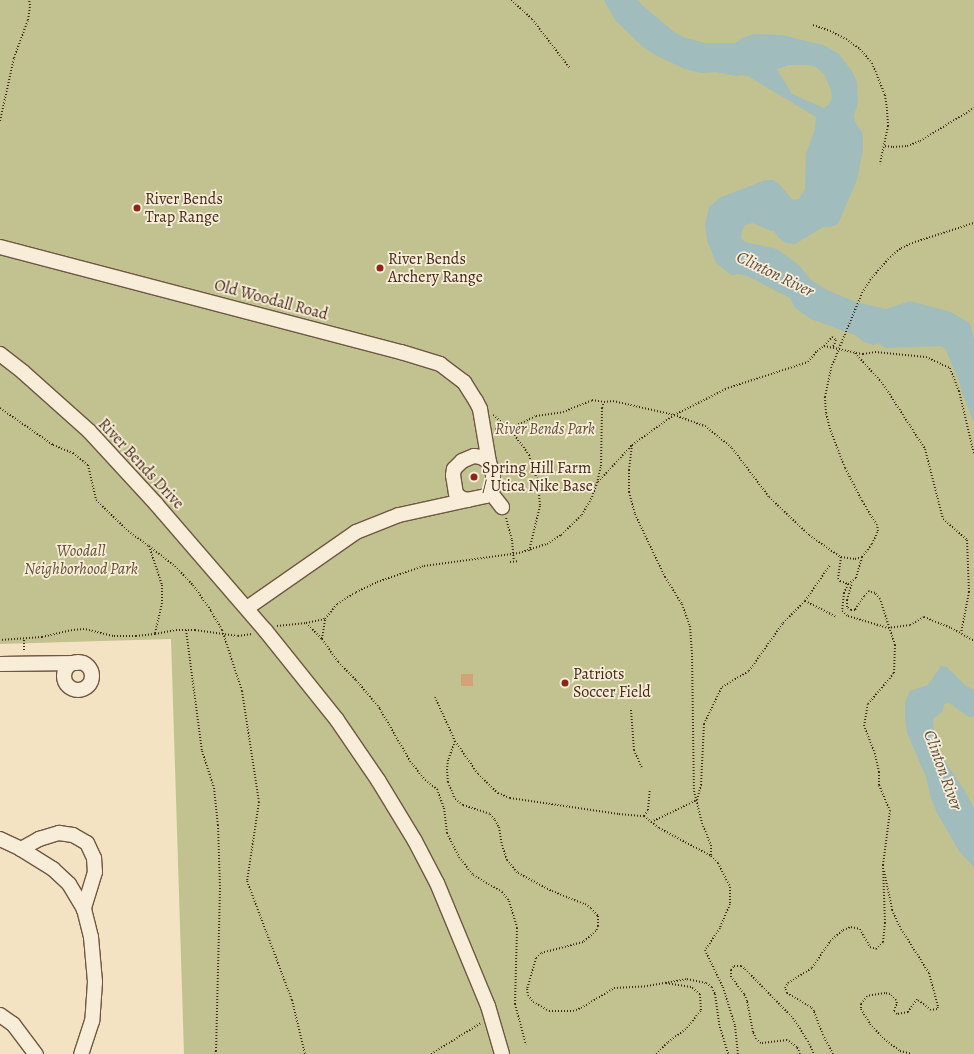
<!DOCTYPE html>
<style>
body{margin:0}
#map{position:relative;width:974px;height:1054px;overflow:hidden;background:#f4e3c3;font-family:Alegreya,serif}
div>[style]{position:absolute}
.green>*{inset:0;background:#c1c28f}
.water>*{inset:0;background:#a0bcbd}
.building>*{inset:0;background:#d5a179}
.path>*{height:2px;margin-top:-1px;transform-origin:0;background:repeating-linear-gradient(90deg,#432817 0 1px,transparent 0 3px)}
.roads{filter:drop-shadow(1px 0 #6f5742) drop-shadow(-1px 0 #6f5742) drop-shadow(0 1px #6f5742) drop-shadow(0 -1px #6f5742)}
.minor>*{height:14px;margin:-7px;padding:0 7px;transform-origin:7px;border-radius:7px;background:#f8edd8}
.minor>.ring{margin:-7px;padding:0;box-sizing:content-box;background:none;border:14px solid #f8edd8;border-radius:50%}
.dots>*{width:11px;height:11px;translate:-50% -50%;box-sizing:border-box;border:2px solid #f8edd8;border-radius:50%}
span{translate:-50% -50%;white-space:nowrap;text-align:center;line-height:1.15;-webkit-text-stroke:3.5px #f8edd8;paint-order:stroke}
.poi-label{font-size:16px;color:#432817}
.left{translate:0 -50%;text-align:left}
.street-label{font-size:16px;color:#432817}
.park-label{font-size:16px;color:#624e35;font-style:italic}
.water-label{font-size:17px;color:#5a4d40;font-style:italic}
</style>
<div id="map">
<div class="green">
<i style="clip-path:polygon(0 0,974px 0,974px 1054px,184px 1054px,171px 639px,0 644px)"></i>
</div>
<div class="water">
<i style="clip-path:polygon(evenodd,604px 0,638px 0,642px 5px,674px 32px,686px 38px,705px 43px,735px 43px,742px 38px,754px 34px,782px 35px,823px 45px,839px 54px,852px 71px,857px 82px,858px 103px,854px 115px,855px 122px,863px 134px,863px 149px,857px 180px,838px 224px,831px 227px,823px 227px,795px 244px,786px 243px,779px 238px,774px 231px,771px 231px,753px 223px,745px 225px,742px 231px,741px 238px,745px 242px,777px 249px,799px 265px,811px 280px,827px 290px,856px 302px,886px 309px,910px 301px,951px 312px,970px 323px,974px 339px,974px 423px,962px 393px,960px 383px,945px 348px,940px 346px,886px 348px,878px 343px,874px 345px,864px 342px,855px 335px,811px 319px,795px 308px,790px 298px,747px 276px,739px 274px,731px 275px,716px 263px,707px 240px,705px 226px,709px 207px,721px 197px,766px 180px,773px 180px,780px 185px,793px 200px,799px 199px,805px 189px,806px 154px,815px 129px,816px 117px,748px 76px,741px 75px,735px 76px,716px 72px,701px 73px,685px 69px,657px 56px,643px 47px,615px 20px,604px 0,789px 65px,807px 65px,816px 67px,824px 74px,831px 90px,832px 98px,829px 104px,824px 108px,792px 94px,777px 69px,789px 65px)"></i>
<i style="clip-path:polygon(941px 666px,947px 667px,965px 685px,974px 690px,974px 717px,969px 717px,949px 703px,944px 704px,943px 711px,933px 719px,935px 742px,944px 760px,963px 788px,974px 808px,974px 867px,959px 851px,937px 813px,931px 798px,926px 777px,907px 733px,905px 717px,905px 702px,910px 691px,928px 685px)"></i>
</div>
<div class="building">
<i style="clip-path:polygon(461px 674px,473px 674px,473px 686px,461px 686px)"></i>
</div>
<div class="path">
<i style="left:511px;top:0;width:28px;rotate:42deg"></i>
<i style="left:532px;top:19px;width:61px;rotate:52.4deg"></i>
<i style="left:813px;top:25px;width:18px;rotate:19deg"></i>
<i style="left:830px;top:31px;width:18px;rotate:27deg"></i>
<i style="left:846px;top:39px;width:17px;rotate:36deg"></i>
<i style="left:860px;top:49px;width:18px;rotate:49deg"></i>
<i style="left:872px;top:63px;width:35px;rotate:68deg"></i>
<i style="left:885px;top:95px;width:15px;rotate:82deg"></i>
<i style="left:887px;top:110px;width:16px;rotate:86deg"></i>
<i style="left:888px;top:126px;width:39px;rotate:102deg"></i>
<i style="left:0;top:121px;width:65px;rotate:-77.5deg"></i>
<i style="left:14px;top:58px;width:40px;rotate:-69.8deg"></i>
<i style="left:28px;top:20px;width:15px;rotate:-82deg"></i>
<i style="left:30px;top:5px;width:5px;rotate:-101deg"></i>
<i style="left:885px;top:146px;width:8px;rotate:7deg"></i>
<i style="left:893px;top:147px;width:14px;rotate:-4deg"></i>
<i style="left:907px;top:146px;width:14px;rotate:-21deg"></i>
<i style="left:920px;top:141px;width:63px;rotate:-31.4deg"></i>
<i style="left:824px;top:346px;width:12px;rotate:-48deg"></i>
<i style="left:832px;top:337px;width:5px;rotate:37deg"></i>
<i style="left:836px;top:340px;width:8px;rotate:113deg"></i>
<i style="left:855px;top:353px;width:42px;rotate:47.9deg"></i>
<i style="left:883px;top:384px;width:77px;rotate:57.1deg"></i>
<i style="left:925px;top:449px;width:72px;rotate:75.6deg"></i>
<i style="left:943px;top:519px;width:32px;rotate:41deg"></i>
<i style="left:967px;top:540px;width:52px;rotate:87.8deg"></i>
<i style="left:969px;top:592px;width:42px;rotate:101deg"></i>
<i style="left:0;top:408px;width:65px;rotate:34.9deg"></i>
<i style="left:53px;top:445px;width:22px;rotate:22deg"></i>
<i style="left:73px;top:453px;width:19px;rotate:39deg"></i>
<i style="left:88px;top:465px;width:36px;rotate:77deg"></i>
<i style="left:96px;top:500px;width:45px;rotate:44.1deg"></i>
<i style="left:128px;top:531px;width:26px;rotate:36deg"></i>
<i style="left:149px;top:546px;width:41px;rotate:71.6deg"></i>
<i style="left:162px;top:585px;width:18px;rotate:90deg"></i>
<i style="left:162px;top:603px;width:32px;rotate:103deg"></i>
<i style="left:155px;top:634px;width:19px;rotate:174deg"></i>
<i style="left:136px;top:636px;width:23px;rotate:180deg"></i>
<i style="left:113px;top:636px;width:30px;rotate:-166deg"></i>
<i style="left:84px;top:629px;width:12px;rotate:175deg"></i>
<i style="left:72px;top:630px;width:31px;rotate:167deg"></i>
<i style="left:42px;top:637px;width:42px;rotate:175.9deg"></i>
<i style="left:493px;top:415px;width:21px;rotate:39deg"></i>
<i style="left:509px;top:428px;width:34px;rotate:53deg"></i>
<i style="left:529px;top:455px;width:29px;rotate:72deg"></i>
<i style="left:538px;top:483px;width:23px;rotate:85deg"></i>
<i style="left:540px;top:506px;width:46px;rotate:103.7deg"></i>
<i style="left:495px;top:429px;width:18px;rotate:-6deg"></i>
<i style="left:513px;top:427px;width:25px;rotate:-26deg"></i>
<i style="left:536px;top:416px;width:27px;rotate:-8deg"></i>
<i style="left:563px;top:412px;width:31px;rotate:-22deg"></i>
<i style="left:592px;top:400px;width:12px;rotate:9deg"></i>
<i style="left:632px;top:445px;width:25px;rotate:97deg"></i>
<i style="left:629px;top:470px;width:22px;rotate:90deg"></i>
<i style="left:629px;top:492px;width:23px;rotate:75deg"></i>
<i style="left:635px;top:514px;width:70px;rotate:64.5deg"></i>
<i style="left:665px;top:577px;width:32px;rotate:58deg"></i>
<i style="left:682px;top:604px;width:23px;rotate:70deg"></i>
<i style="left:690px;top:626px;width:27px;rotate:86deg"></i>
<i style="left:692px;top:653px;width:138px;rotate:89.2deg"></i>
<i style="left:694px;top:791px;width:33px;rotate:76deg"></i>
<i style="left:702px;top:823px;width:24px;rotate:68deg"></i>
<i style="left:711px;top:845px;width:11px;rotate:90deg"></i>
<i style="left:711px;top:856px;width:10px;rotate:45deg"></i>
<i style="left:718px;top:863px;width:27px;rotate:63deg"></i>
<i style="left:730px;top:887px;width:17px;rotate:90deg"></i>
<i style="left:730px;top:904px;width:26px;rotate:113deg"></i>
<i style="left:720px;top:928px;width:27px;rotate:124deg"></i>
<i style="left:705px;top:950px;width:41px;rotate:64.1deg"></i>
<i style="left:723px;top:987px;width:41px;rotate:72.9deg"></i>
<i style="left:735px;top:1026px;width:28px;rotate:84deg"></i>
<i style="left:598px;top:482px;width:50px;rotate:-47.4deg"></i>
<i style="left:632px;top:445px;width:52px;rotate:-35.5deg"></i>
<i style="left:674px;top:415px;width:60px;rotate:-26.6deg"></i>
<i style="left:728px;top:388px;width:84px;rotate:-18deg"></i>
<i style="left:808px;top:362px;width:14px;rotate:-51deg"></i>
<i style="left:817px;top:351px;width:9px;rotate:-36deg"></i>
<i style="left:824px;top:346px;width:40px;rotate:12deg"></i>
<i style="left:863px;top:354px;width:12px;rotate:-9deg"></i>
<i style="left:875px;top:352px;width:51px;rotate:5.6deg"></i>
<i style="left:926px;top:357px;width:26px;rotate:25deg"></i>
<i style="left:950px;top:368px;width:25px;rotate:69deg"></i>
<i style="left:959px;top:391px;width:65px;rotate:76.6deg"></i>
<i style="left:506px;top:518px;width:23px;rotate:75deg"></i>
<i style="left:512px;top:540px;width:21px;rotate:85deg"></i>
<i style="left:149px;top:546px;width:33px;rotate:38deg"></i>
<i style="left:175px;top:566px;width:26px;rotate:47deg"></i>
<i style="left:193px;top:585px;width:32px;rotate:55deg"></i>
<i style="left:211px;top:611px;width:22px;rotate:60deg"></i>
<i style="left:222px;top:630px;width:64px;rotate:71.8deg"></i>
<i style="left:242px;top:691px;width:112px;rotate:81.3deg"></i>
<i style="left:259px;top:802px;width:80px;rotate:98.6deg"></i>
<i style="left:247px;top:881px;width:127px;rotate:69.3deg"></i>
<i style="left:292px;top:1000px;width:56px;rotate:76.5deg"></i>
<i style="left:841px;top:557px;width:21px;rotate:98deg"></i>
<i style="left:838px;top:578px;width:4px;rotate:56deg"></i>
<i style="left:840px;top:581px;width:9px;rotate:21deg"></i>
<i style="left:848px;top:584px;width:10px;rotate:-37deg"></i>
<i style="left:856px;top:578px;width:22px;rotate:-74deg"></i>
<i style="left:510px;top:562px;width:9px;rotate:-6deg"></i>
<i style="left:848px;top:584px;width:10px;rotate:114deg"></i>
<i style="left:844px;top:593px;width:18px;rotate:96deg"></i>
<i style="left:842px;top:611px;width:8px;rotate:40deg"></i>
<i style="left:848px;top:616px;width:42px;rotate:16.7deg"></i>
<i style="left:888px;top:628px;width:22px;rotate:-8deg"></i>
<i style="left:910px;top:625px;width:16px;rotate:-30deg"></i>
<i style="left:924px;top:617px;width:29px;rotate:22deg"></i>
<i style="left:951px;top:628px;width:26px;rotate:29deg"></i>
<i style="left:805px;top:601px;width:34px;rotate:27deg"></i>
<i style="left:306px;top:623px;width:23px;rotate:45deg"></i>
<i style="left:322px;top:639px;width:28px;rotate:55deg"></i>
<i style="left:338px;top:662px;width:25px;rotate:45deg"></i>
<i style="left:356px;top:680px;width:38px;rotate:50deg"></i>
<i style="left:380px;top:709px;width:60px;rotate:60deg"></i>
<i style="left:410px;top:761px;width:24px;rotate:52deg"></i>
<i style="left:425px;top:780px;width:15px;rotate:37deg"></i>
<i style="left:437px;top:789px;width:20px;rotate:70deg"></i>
<i style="left:444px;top:808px;width:25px;rotate:83deg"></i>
<i style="left:447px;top:833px;width:27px;rotate:63deg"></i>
<i style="left:459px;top:857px;width:23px;rotate:52deg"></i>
<i style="left:473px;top:875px;width:34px;rotate:30deg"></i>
<i style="left:502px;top:892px;width:11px;rotate:52deg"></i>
<i style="left:509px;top:901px;width:28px;rotate:73deg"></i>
<i style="left:517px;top:928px;width:76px;rotate:91.5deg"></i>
<i style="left:515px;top:1004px;width:42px;rotate:75deg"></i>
<i style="left:277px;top:626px;width:29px;rotate:-6deg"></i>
<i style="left:306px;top:623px;width:19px;rotate:-12deg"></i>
<i style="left:325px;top:619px;width:19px;rotate:-51deg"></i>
<i style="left:337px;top:604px;width:22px;rotate:-32deg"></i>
<i style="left:356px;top:592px;width:23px;rotate:-25deg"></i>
<i style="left:377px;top:582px;width:50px;rotate:-18.8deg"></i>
<i style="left:424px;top:566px;width:96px;rotate:-7.8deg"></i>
<i style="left:519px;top:553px;width:29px;rotate:-18deg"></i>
<i style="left:547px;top:544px;width:17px;rotate:-33deg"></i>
<i style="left:561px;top:535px;width:29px;rotate:-44deg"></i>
<i style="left:582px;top:515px;width:21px;rotate:-61deg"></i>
<i style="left:592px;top:497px;width:15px;rotate:-70deg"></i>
<i style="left:597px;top:483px;width:17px;rotate:-77deg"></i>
<i style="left:601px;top:466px;width:58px;rotate:-89deg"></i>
<i style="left:602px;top:408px;width:6px;rotate:-72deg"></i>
<i style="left:604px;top:402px;width:9px;rotate:-6deg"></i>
<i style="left:613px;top:401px;width:63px;rotate:12.9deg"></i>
<i style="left:674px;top:415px;width:33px;rotate:20deg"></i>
<i style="left:705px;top:426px;width:35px;rotate:39deg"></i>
<i style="left:732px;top:448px;width:61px;rotate:52.9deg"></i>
<i style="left:769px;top:497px;width:55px;rotate:43.5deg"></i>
<i style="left:809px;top:535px;width:39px;rotate:35deg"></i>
<i style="left:841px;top:557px;width:14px;rotate:8deg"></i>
<i style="left:855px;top:559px;width:7px;rotate:-16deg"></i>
<i style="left:862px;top:557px;width:16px;rotate:-52deg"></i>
<i style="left:872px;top:544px;width:14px;rotate:-65deg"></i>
<i style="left:878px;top:531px;width:6px;rotate:-99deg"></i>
<i style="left:877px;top:525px;width:28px;rotate:-122deg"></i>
<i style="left:862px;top:501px;width:37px;rotate:-117deg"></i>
<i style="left:845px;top:468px;width:42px;rotate:-111deg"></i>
<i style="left:830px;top:429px;width:16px;rotate:-104deg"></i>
<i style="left:826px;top:413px;width:16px;rotate:-94deg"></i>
<i style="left:825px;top:397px;width:30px;rotate:-78deg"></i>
<i style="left:831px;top:368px;width:81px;rotate:-67.5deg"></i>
<i style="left:862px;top:293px;width:15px;rotate:-58deg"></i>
<i style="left:870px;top:280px;width:30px;rotate:-49deg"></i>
<i style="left:890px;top:257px;width:14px;rotate:-39deg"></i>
<i style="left:901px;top:248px;width:15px;rotate:-23deg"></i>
<i style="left:915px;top:242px;width:62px;rotate:-17.9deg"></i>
<i style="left:186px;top:630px;width:122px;rotate:82.5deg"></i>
<i style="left:202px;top:751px;width:39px;rotate:72deg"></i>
<i style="left:214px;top:788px;width:37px;rotate:84deg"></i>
<i style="left:218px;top:825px;width:63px;rotate:88.2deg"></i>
<i style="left:220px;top:888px;width:163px;rotate:91.4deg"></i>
<i style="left:216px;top:1051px;width:3px;rotate:108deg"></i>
<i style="left:155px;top:634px;width:21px;rotate:-11deg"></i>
<i style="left:176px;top:630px;width:19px"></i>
<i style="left:195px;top:630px;width:43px;rotate:7.9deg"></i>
<i style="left:238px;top:636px;width:14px;rotate:-8deg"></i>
<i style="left:322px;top:639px;width:20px;rotate:-81deg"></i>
<i style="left:24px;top:640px;width:12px;rotate:90deg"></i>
<i style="left:435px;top:697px;width:48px;rotate:65.6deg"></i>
<i style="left:455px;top:741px;width:40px;rotate:55.1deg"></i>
<i style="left:478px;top:774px;width:28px;rotate:44deg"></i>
<i style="left:498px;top:793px;width:13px;rotate:23deg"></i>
<i style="left:510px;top:798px;width:110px;rotate:8.4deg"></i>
<i style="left:619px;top:814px;width:25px;rotate:5deg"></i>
<i style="left:644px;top:816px;width:7px;rotate:-56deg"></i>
<i style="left:648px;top:810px;width:21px;rotate:-85deg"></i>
<i style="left:631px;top:710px;width:40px;rotate:85.7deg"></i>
<i style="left:634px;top:750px;width:20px;rotate:66deg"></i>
<i style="left:455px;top:741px;width:20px;rotate:110deg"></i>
<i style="left:448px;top:760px;width:9px;rotate:96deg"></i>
<i style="left:447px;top:769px;width:13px;rotate:86deg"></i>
<i style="left:448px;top:782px;width:18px;rotate:68deg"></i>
<i style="left:455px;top:799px;width:10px;rotate:37deg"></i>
<i style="left:463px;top:805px;width:28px;rotate:18deg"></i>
<i style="left:490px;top:814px;width:8px;rotate:50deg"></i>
<i style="left:495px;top:820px;width:8px;rotate:60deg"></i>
<i style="left:499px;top:827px;width:18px;rotate:81deg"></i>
<i style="left:502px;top:845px;width:16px;rotate:72deg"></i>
<i style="left:507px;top:860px;width:17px;rotate:50deg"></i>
<i style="left:518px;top:873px;width:38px;rotate:28deg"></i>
<i style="left:552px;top:891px;width:35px;rotate:22deg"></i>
<i style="left:585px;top:904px;width:7px;rotate:34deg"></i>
<i style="left:591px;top:908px;width:11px;rotate:49deg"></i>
<i style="left:598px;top:916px;width:10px;rotate:90deg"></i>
<i style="left:598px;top:926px;width:5px;rotate:112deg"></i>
<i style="left:596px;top:931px;width:17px;rotate:140deg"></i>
<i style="left:583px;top:942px;width:43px;rotate:165.3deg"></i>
<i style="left:541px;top:953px;width:7px;rotate:135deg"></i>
<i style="left:536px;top:958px;width:32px;rotate:106deg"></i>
<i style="left:527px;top:989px;width:6px;rotate:81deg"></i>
<i style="left:528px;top:995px;width:9px;rotate:54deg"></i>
<i style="left:533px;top:1002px;width:18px;rotate:29deg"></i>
<i style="left:549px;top:1011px;width:24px"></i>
<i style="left:573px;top:1011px;width:9px;rotate:-21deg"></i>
<i style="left:581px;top:1008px;width:39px;rotate:-31deg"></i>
<i style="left:614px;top:988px;width:33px;rotate:-3deg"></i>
<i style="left:647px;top:986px;width:41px;rotate:-9.9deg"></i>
<i style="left:687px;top:979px;width:19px;rotate:12deg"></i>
<i style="left:706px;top:983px;width:7px;rotate:34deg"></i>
<i style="left:712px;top:987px;width:8px;rotate:67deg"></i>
<i style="left:715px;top:994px;width:30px;rotate:82deg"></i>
<i style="left:719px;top:1024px;width:31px;rotate:73deg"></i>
<i style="left:644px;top:816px;width:19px;rotate:39deg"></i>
<i style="left:659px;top:828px;width:59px;rotate:28.3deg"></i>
<i style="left:651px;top:822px;width:51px;rotate:-25.6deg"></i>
<i style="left:697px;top:800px;width:16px;rotate:-75deg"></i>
<i style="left:701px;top:785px;width:61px;rotate:-87.2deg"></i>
<i style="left:704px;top:724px;width:41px;rotate:-64.1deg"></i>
<i style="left:722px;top:687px;width:31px;rotate:-31deg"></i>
<i style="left:749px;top:671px;width:59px;rotate:-54.7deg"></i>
<i style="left:783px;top:623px;width:31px;rotate:-45deg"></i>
<i style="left:805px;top:601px;width:44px;rotate:-55.2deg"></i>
<i style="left:884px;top:871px;width:40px;rotate:78deg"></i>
<i style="left:892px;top:910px;width:21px;rotate:65deg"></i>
<i style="left:901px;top:929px;width:52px;rotate:57.5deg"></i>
<i style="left:929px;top:973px;width:35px;rotate:75deg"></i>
<i style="left:938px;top:1007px;width:2px;rotate:117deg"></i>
<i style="left:937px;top:1009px;width:6px;rotate:171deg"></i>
<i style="left:931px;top:1010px;width:18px;rotate:-142deg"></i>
<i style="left:917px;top:999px;width:16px;rotate:125deg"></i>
<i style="left:908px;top:1012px;width:11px;rotate:170deg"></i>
<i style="left:897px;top:1014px;width:4px;rotate:-135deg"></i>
<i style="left:894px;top:1011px;width:9px;rotate:-69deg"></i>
<i style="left:897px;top:1003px;width:3px;rotate:-108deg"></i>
<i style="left:896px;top:1000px;width:8px;rotate:-135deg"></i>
<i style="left:890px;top:994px;width:5px;rotate:-169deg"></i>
<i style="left:885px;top:993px;width:18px;rotate:171deg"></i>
<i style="left:867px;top:996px;width:10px;rotate:127deg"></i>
<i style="left:861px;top:1004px;width:5px;rotate:90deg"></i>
<i style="left:861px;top:1009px;width:17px;rotate:59deg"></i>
<i style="left:870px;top:1024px;width:21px;rotate:47deg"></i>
<i style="left:884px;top:1039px;width:20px;rotate:37deg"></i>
<i style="left:900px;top:1051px;width:12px;rotate:14deg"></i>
<i style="left:431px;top:1054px;width:59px;rotate:-31.8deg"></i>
<i style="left:656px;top:1054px;width:17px;rotate:-45deg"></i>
<i style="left:668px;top:1042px;width:24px;rotate:-36deg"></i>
<i style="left:687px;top:1028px;width:23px;rotate:-52deg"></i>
<i style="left:701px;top:1010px;width:16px;rotate:-94deg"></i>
<i style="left:700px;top:994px;width:11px;rotate:-142deg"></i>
<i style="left:691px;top:987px;width:26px;rotate:-171deg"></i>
<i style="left:800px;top:1054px;width:8px;rotate:-113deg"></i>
<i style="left:797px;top:1047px;width:12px;rotate:-145deg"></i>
<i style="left:787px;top:1040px;width:26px;rotate:173deg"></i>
<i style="left:761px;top:1043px;width:6px;rotate:-141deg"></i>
<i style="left:756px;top:1039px;width:8px;rotate:-113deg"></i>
<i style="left:753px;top:1032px;width:32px;rotate:-101deg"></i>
<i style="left:747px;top:1001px;width:8px;rotate:-113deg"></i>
<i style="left:744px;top:994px;width:21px;rotate:-127deg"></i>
<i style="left:731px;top:977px;width:7px;rotate:-90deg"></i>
<i style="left:731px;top:970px;width:5px;rotate:-53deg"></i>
<i style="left:734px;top:966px;width:7px"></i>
<i style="left:741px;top:966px;width:5px;rotate:37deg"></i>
<i style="left:745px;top:969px;width:69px;rotate:45.6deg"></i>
<i style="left:793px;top:1018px;width:27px;rotate:57deg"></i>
<i style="left:808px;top:1041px;width:14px;rotate:65deg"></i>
<i style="left:833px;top:1054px;width:21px;rotate:-118deg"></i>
<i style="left:823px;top:1035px;width:26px;rotate:-111deg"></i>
<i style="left:814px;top:1011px;width:5px;rotate:-127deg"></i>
<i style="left:811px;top:1007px;width:28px;rotate:-150deg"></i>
<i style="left:787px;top:993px;width:5px;rotate:-112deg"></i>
<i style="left:785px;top:988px;width:6px;rotate:-59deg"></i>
<i style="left:788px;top:983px;width:28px;rotate:-32deg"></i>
<i style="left:812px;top:968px;width:32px;rotate:-56deg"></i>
<i style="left:830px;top:941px;width:17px;rotate:-40deg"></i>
<i style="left:843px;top:930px;width:9px;rotate:-21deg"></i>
<i style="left:851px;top:927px;width:9px;rotate:13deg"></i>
<i style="left:860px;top:929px;width:21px;rotate:61deg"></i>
<i style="left:870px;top:947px;width:6px;rotate:18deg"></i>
<i style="left:876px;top:949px;width:10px;rotate:-45deg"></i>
<i style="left:883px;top:942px;width:19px;rotate:-84deg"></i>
<i style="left:885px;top:923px;width:58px;rotate:-92deg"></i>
<i style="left:883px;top:865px;width:54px;rotate:-82.6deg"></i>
<i style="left:890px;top:811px;width:28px;rotate:-113deg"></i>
<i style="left:879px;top:785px;width:13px;rotate:-90deg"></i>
<i style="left:879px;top:772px;width:18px;rotate:-103deg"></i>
<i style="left:875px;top:754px;width:30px;rotate:-111deg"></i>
<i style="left:864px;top:726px;width:22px;rotate:-80deg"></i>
<i style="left:868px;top:704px;width:40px;rotate:-50deg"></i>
<i style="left:894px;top:673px;width:28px;rotate:-88deg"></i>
<i style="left:895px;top:645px;width:48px;rotate:-108.1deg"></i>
<i style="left:880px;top:599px;width:8px;rotate:-130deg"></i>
<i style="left:875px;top:593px;width:6px;rotate:-162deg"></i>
<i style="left:869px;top:591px;width:7px;rotate:135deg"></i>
<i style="left:864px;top:596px;width:17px;rotate:123deg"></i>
<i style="left:855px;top:610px;width:4px;rotate:180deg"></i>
<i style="left:851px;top:610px;width:5px;rotate:-143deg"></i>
<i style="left:847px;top:607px;width:7px;rotate:-90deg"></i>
<i style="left:847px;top:600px;width:18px;rotate:-74deg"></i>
</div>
<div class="roads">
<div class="minor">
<i style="left:0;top:247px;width:415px;rotate:14.7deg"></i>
<i style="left:401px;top:352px;width:41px;rotate:17.1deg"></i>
<i style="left:440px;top:364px;width:30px;rotate:37deg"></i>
<i style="left:464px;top:382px;width:22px;rotate:58deg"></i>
<i style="left:476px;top:401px;width:9px;rotate:63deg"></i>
<i style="left:480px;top:409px;width:54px;rotate:80.4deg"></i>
<i style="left:0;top:354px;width:29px;rotate:38deg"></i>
<i style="left:23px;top:372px;width:89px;rotate:41.8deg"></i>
<i style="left:89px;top:431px;width:100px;rotate:47.4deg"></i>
<i style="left:157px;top:505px;width:165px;rotate:49.2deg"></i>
<i style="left:265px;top:630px;width:115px;rotate:51.3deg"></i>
<i style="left:337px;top:720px;width:73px;rotate:55.7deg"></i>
<i style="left:378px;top:780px;width:71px;rotate:58.8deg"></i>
<i style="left:415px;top:841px;width:47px;rotate:62.4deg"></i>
<i style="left:437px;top:883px;width:133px;rotate:67.5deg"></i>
<i style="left:488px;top:1006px;width:50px;rotate:73.7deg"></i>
<i style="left:474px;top:456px;width:7px;rotate:8deg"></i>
<i style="left:481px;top:457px;width:9px;rotate:32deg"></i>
<i style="left:489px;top:462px;width:13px;rotate:72deg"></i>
<i style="left:493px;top:474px;width:13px;rotate:90deg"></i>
<i style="left:493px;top:487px;width:6px;rotate:108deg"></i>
<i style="left:491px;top:493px;width:6px;rotate:149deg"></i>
<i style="left:486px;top:496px;width:19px;rotate:168deg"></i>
<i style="left:467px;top:500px;width:6px;rotate:-162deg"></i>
<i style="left:461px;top:498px;width:6px;rotate:-141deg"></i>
<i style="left:456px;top:494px;width:19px;rotate:-99deg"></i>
<i style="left:453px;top:475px;width:6px;rotate:-81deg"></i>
<i style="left:454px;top:469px;width:11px;rotate:-45deg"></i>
<i style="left:462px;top:461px;width:13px;rotate:-23deg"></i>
<i style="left:491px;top:493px;width:18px;rotate:52deg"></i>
<i style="left:247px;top:608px;width:133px;rotate:-34.9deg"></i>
<i style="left:356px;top:532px;width:46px;rotate:-21.6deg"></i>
<i style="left:399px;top:515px;width:70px;rotate:-12.4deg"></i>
<i class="ring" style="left:64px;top:662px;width:14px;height:14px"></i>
<i style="left:0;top:664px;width:77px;rotate:-0.7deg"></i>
<i style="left:0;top:839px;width:23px;rotate:25deg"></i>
<i style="left:21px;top:849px;width:38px;rotate:32deg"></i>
<i style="left:53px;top:869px;width:22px;rotate:43deg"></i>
<i style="left:69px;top:884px;width:29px;rotate:59deg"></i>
<i style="left:84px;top:909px;width:29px;rotate:76deg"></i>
<i style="left:91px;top:937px;width:45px;rotate:84.9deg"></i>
<i style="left:95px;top:982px;width:39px;rotate:94deg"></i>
<i style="left:92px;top:1021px;width:35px;rotate:108deg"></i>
<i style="left:21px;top:849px;width:21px;rotate:-29deg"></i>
<i style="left:39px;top:839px;width:21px;rotate:-17deg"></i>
<i style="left:59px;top:833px;width:14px;rotate:8deg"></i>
<i style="left:73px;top:835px;width:16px;rotate:30deg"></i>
<i style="left:87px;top:843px;width:17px;rotate:65deg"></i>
<i style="left:94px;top:858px;width:14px;rotate:86deg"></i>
<i style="left:95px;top:872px;width:39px;rotate:107deg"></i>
<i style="left:0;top:1015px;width:16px;rotate:35deg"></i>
<i style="left:13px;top:1024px;width:38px;rotate:53deg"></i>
</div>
</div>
<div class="dots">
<i style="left:137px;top:208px;background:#8f2418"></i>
<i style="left:380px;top:268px;background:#8f2418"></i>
<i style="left:474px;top:477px;background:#8f2418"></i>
<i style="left:565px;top:683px;background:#8f2418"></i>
</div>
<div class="poi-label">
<span class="left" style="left:145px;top:208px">River Bends<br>Trap Range</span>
<span class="left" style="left:388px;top:268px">River Bends<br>Archery Range</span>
<span class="left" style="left:482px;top:477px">Spring Hill Farm<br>/ Utica Nike Base</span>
<span class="left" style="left:573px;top:683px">Patriots<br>Soccer Field</span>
</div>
<div class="street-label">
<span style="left:271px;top:300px;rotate:15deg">Old Woodall Road</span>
<span style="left:141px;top:464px;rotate:47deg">River Bends Drive</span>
</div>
<div class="park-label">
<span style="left:545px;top:429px">River Bends Park</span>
<span style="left:81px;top:560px">Woodall<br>Neighborhood Park</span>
</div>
<div class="water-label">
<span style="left:775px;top:274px;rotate:26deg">Clinton River</span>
<span style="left:943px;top:770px;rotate:70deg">Clinton River</span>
</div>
</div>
